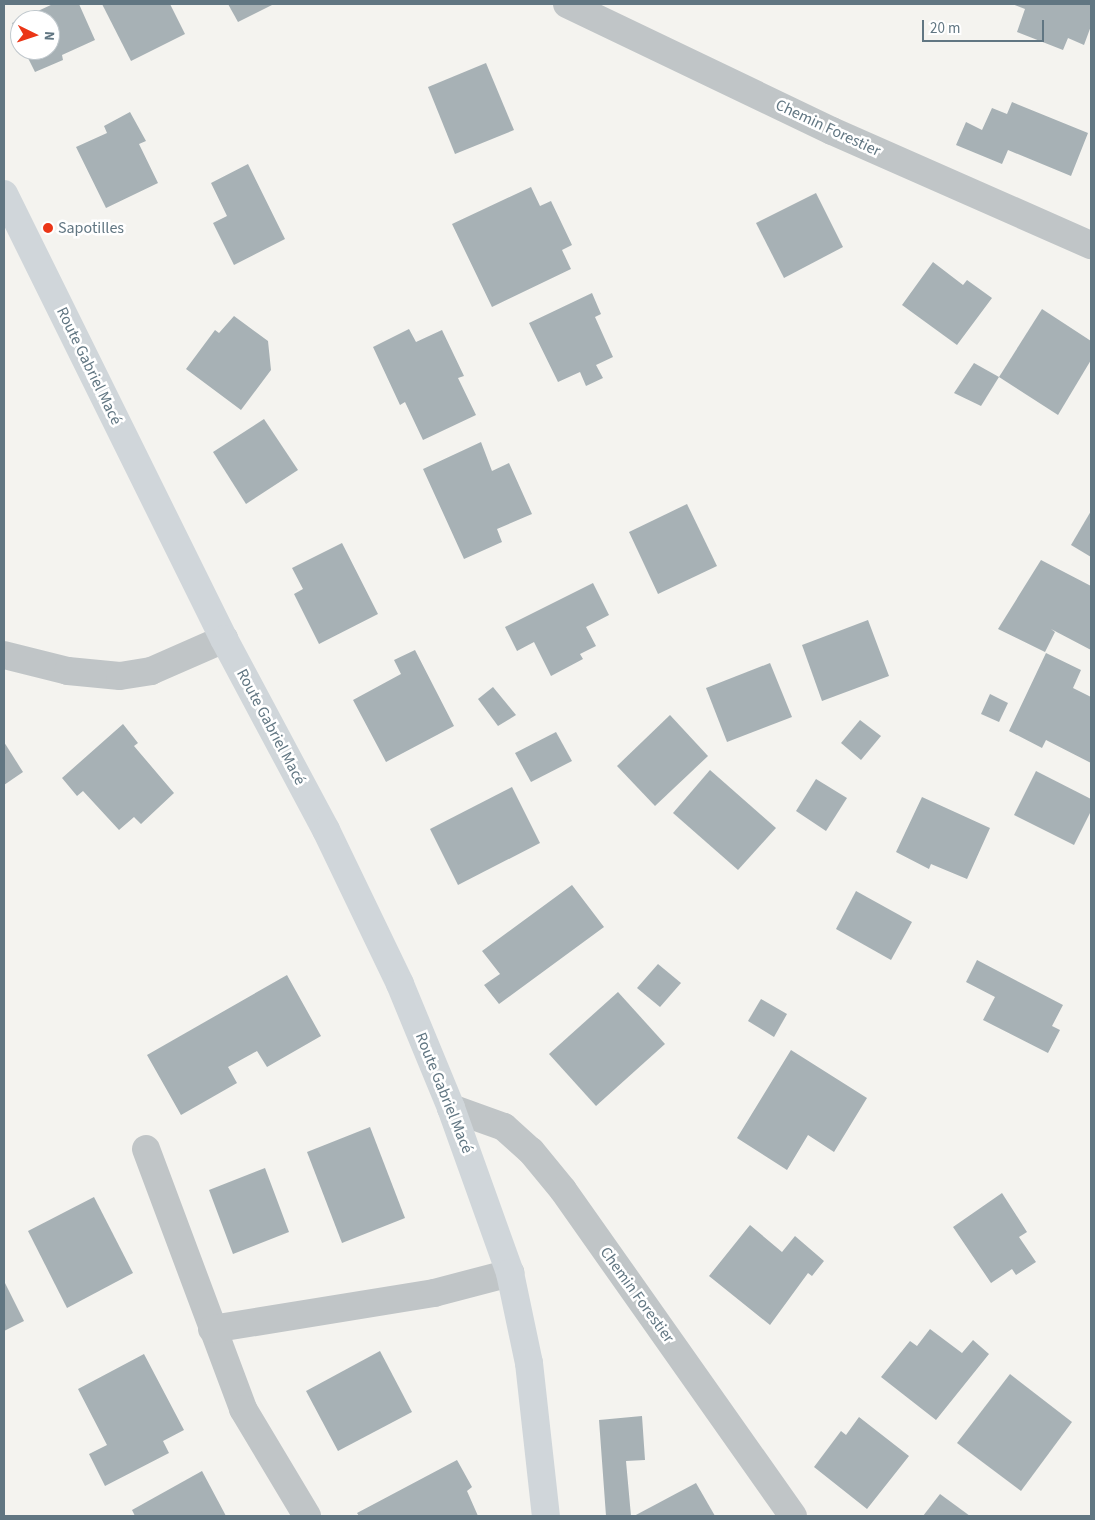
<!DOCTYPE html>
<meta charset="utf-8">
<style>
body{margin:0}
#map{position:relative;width:1095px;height:1520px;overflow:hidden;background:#f4f3ef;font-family:"Source Sans 3",sans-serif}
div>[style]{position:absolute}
.building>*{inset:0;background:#a7b1b5}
.minor>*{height:28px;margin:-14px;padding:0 14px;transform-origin:14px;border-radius:14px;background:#c0c5c7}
.major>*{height:28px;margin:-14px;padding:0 14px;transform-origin:14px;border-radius:14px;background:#d0d6da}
.dots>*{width:14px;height:14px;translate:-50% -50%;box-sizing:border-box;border:2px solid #fff;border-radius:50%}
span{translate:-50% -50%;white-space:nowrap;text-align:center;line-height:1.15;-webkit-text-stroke:5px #fff;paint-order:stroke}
.street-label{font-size:16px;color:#617682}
.poi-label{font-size:16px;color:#617682}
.left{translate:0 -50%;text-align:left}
.frame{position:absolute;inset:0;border:5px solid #617682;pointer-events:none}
.north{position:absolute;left:10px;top:10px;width:50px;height:50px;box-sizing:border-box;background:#fff;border:1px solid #c0c8cd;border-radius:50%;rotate:94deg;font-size:14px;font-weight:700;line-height:20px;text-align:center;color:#617682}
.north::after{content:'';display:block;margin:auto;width:18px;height:22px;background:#eb3617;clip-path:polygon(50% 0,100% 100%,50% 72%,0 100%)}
.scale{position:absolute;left:922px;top:20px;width:122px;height:22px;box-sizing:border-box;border:2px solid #617682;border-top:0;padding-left:6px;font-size:15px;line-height:18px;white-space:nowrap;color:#617682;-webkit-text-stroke:4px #fff;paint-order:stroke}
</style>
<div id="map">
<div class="building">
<i style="clip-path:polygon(53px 4px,79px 4px,95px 40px,62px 55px,63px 60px,35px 72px,24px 50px,50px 50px,50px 20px,20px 20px,20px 41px,12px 23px)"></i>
<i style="clip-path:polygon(102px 4px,170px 4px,185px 34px,131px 61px)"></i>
<i style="clip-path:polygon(228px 4px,274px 4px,238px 22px)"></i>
<i style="clip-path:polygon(1012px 4px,1091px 4px,1091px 26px,1084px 45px,1068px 38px,1063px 50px,1017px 32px,1025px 9px)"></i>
<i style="clip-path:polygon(486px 63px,514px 130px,455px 154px,428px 87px)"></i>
<i style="clip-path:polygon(1012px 102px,1088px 133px,1071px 176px,1008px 150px,1002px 164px,956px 145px,966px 122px,982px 130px,992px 108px,1007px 114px)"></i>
<i style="clip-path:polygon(130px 112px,146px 141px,139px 144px,158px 183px,106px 208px,76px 147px,107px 133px,104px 126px)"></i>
<i style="clip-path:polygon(248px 164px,285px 239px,234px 265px,213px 223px,227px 216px,211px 183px)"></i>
<i style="clip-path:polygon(531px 187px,540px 206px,551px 201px,572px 245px,562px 250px,571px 269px,492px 307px,452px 224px)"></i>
<i style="clip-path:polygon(816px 193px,843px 247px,784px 278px,756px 223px)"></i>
<i style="clip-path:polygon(933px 262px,963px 285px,967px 280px,992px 298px,957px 345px,902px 305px)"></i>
<i style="clip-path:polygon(592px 293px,601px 314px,595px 317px,613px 357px,596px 365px,603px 378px,586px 386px,580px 372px,558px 382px,529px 323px)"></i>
<i style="clip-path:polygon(1042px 309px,1091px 341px,1091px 360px,1058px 415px,999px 377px)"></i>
<i style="clip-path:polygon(234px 316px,268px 341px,271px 370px,241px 410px,186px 369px,215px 330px,219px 333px)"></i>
<i style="clip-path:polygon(409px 329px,416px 342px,442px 330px,464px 376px,458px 378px,476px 415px,423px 440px,405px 402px,400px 405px,373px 347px)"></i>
<i style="clip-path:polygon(974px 363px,999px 377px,981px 406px,954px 393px)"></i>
<i style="clip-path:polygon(264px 419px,298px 470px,246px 504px,213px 452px)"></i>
<i style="clip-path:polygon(481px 442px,492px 471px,509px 463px,532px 514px,497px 529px,502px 542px,464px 559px,423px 469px)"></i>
<i style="clip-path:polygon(687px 504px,717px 566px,658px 594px,629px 532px)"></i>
<i style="clip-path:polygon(1091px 511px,1091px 557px,1071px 545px)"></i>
<i style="clip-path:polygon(342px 543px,378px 614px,319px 644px,294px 594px,303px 589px,292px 568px)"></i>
<i style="clip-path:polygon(1041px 560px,1091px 586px,1091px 650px,1051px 629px,1055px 632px,1045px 652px,998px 629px)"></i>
<i style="clip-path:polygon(593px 583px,609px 615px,586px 627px,596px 646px,580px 654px,583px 659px,551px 676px,534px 642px,517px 651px,505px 627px)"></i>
<i style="clip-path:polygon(868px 620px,889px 676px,822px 701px,802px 645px)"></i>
<i style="clip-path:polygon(415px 650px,454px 726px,386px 762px,353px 700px,401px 674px,394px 660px)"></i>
<i style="clip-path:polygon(1046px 653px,1081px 670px,1073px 688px,1091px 697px,1091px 763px,1046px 740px,1042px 748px,1009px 731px)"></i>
<i style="clip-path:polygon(770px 663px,792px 717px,727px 742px,706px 688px)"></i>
<i style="clip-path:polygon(493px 687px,516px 715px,498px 726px,478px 699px)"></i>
<i style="clip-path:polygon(990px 694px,1008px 703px,999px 722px,981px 714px)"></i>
<i style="clip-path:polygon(670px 715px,708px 756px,655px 806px,617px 766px)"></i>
<i style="clip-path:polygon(860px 720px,881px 736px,861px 760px,841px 743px)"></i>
<i style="clip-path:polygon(123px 724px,138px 743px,134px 746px,174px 793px,141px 824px,134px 817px,119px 830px,83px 791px,77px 796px,62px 778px)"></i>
<i style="clip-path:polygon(556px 732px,572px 761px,531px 782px,515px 753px)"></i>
<i style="clip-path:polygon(4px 742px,23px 772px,4px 785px)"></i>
<i style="clip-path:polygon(710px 770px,776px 828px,738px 870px,673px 813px)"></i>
<i style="clip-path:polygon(1036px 771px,1091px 799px,1091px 811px,1074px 845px,1014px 815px)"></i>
<i style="clip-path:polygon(816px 779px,847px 798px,826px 831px,796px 811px)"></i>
<i style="clip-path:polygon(512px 787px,540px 843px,458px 885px,430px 829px)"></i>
<i style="clip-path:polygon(922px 797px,990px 828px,967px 879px,931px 864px,929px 869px,896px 852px)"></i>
<i style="clip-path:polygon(572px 885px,604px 927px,499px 1004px,484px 985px,500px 974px,482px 951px)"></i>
<i style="clip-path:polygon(856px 891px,912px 922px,891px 960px,836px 929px)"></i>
<i style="clip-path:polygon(977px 960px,1063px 1005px,1052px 1026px,1060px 1030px,1048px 1053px,983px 1020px,995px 997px,966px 982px)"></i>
<i style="clip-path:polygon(658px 964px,681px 983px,660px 1007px,637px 988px)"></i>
<i style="clip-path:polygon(287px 975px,321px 1036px,267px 1067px,257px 1051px,228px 1067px,237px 1083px,181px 1115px,147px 1055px)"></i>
<i style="clip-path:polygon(618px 992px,665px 1044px,596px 1106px,549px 1054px)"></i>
<i style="clip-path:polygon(761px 999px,787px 1014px,774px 1037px,748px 1021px)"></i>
<i style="clip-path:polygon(791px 1050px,867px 1098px,834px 1152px,808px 1135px,787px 1170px,737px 1138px)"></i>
<i style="clip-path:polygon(370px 1127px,405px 1218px,342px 1243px,307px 1152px)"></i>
<i style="clip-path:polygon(265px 1168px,289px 1232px,233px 1254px,209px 1190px)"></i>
<i style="clip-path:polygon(1002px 1193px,1027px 1232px,1019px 1237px,1036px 1262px,1016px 1275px,1012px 1269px,991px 1283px,953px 1227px)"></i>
<i style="clip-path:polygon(94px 1197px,133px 1273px,67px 1308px,28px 1231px)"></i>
<i style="clip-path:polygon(750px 1225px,782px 1252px,795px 1236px,824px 1261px,812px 1276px,808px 1273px,770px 1325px,709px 1276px)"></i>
<i style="clip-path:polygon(4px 1281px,24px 1321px,4px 1331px)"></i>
<i style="clip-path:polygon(930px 1329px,962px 1353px,973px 1340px,989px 1354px,936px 1420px,881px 1377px,910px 1341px,917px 1346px)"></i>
<i style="clip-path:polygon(380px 1351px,412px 1412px,338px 1451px,306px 1391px)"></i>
<i style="clip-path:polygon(144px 1354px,184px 1430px,163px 1441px,169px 1453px,105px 1486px,89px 1454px,107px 1445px,78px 1389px)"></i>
<i style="clip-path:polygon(1010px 1374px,1072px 1422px,1021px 1491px,957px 1443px)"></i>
<i style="clip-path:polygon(642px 1416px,645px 1460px,626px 1461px,631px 1516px,606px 1516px,599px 1420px)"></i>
<i style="clip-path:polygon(859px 1417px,909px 1456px,867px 1509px,814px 1467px,841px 1431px,846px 1435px)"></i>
<i style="clip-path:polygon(457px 1460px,472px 1487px,467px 1491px,478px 1516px,359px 1516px,357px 1513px)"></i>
<i style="clip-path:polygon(202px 1471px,226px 1516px,135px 1516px,132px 1510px)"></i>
<i style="clip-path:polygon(696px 1483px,715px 1516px,634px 1516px)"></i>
<i style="clip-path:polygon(940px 1494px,970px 1516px,923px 1516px)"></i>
</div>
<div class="minor">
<i style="left:567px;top:4px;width:294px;rotate:25.6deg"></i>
<i style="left:832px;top:131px;width:283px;rotate:23.8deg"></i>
<i style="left:4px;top:655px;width:66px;rotate:14deg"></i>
<i style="left:68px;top:671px;width:52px;rotate:5.5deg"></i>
<i style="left:120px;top:676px;width:31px;rotate:-9deg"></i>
<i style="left:151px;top:671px;width:80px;rotate:-23.7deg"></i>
<i style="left:451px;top:1108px;width:56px;rotate:19.7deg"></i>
<i style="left:504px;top:1127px;width:36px;rotate:42deg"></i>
<i style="left:531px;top:1151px;width:50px;rotate:50.6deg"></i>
<i style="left:563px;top:1190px;width:399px;rotate:54.8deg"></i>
<i style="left:146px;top:1149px;width:278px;rotate:69.5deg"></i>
<i style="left:243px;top:1409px;width:125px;rotate:59.1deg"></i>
<i style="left:212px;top:1329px;width:225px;rotate:-9.2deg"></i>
<i style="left:434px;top:1293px;width:79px;rotate:-14.7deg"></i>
</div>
<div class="major">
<i style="left:4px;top:194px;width:496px;rotate:63.7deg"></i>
<i style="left:224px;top:639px;width:217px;rotate:61.9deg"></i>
<i style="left:326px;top:830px;width:171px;rotate:64.3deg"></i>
<i style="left:400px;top:984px;width:134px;rotate:67.6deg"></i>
<i style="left:451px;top:1108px;width:175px;rotate:70.3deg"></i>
<i style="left:510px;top:1273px;width:92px;rotate:78.1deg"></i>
<i style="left:529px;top:1363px;width:154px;rotate:83.7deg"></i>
</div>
<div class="dots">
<i style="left:48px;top:228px;background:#eb3617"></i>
</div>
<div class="street-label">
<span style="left:828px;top:128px;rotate:25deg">Chemin Forestier</span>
<span style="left:89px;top:366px;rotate:64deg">Route Gabriel Macé</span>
<span style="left:271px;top:727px;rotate:62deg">Route Gabriel Macé</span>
<span style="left:444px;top:1093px;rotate:68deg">Route Gabriel Macé</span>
<span style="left:637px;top:1295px;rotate:54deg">Chemin Forestier</span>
</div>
<div class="poi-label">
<span class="left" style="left:58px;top:228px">Sapotilles</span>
</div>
<div class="frame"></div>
<div class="north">N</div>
<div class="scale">20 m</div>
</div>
